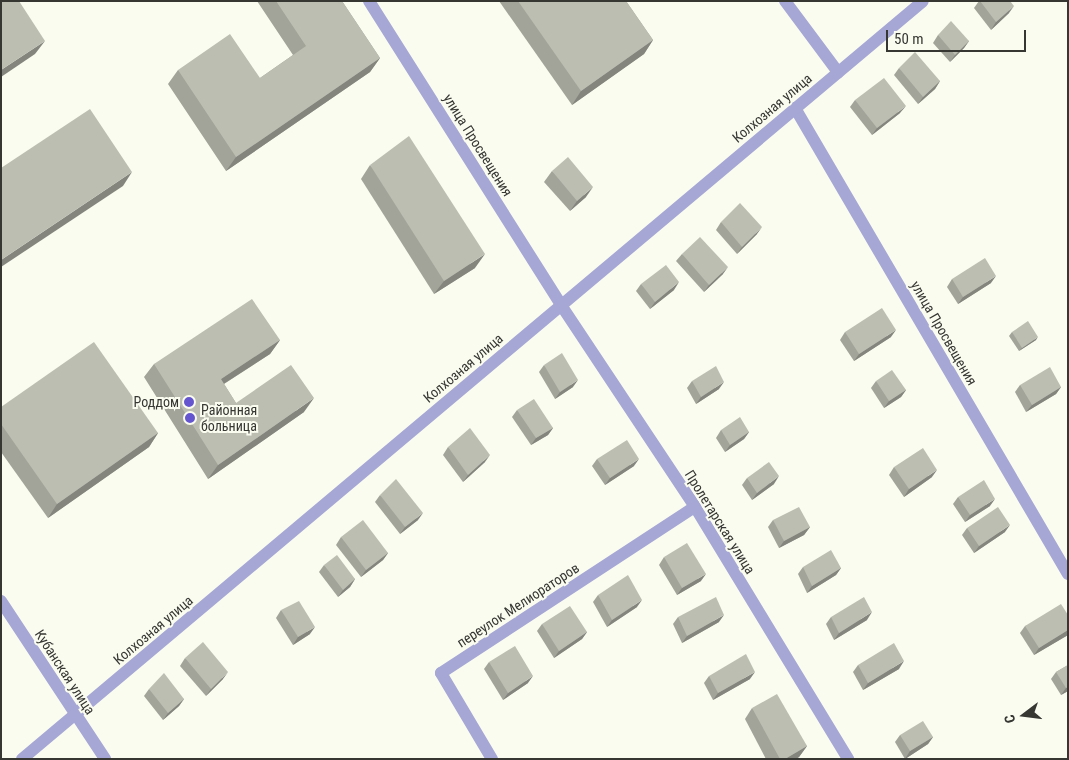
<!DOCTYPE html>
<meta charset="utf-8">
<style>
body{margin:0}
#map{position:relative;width:1069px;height:760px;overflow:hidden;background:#fafcf0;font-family:"Roboto Condensed",sans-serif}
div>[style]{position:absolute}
.minor>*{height:12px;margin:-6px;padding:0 6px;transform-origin:6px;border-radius:6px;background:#a6a7d5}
.wall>*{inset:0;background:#a2a399}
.shaded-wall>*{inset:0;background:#84857d}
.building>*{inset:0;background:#bcbeb2}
.dots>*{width:14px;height:14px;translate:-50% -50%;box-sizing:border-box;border:2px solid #fafcf0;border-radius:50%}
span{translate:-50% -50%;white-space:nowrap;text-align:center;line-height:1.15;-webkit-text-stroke:4px #fafcf0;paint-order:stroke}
.street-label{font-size:14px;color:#363632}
.poi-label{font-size:14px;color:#363632}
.right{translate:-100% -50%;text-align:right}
.left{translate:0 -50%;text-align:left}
.frame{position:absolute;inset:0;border:2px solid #363632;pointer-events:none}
.north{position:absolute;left:999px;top:690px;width:50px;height:50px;-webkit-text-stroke:4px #fafcf0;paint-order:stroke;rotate:255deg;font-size:14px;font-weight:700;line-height:20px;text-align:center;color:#363632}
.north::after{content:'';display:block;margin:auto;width:18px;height:22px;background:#363632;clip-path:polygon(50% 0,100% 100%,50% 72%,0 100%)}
.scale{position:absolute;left:886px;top:30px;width:140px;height:22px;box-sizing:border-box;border:2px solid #363632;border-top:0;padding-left:6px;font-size:15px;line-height:18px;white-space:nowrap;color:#363632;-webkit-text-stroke:4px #fafcf0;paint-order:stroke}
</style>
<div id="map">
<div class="minor">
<i style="left:369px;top:1px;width:360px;rotate:57.7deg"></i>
<i style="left:561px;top:305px;width:242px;rotate:56.4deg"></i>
<i style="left:695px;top:507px;width:295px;rotate:58.7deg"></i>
<i style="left:785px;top:1px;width:89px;rotate:53.3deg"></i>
<i style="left:795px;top:108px;width:540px;rotate:59.64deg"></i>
<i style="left:1px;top:601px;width:189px;rotate:56.6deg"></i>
<i style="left:22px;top:759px;width:1177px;rotate:-40.07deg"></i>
<i style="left:492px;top:759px;width:100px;rotate:-120.7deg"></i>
<i style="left:441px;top:673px;width:303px;rotate:-33.2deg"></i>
</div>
<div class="wall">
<i style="clip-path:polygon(257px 1px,342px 1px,380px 58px,370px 72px,226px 171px,168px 84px,178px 70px,260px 78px,293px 55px)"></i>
<i style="clip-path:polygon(499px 1px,626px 1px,653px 40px,644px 54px,572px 105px)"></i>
<i style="clip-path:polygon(979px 1px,1010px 1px,1009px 13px,991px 30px,974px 8px)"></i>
<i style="clip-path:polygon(938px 35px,969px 41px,964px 48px,950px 62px,933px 43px)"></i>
<i style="clip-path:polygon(899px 68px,940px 81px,935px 89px,918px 104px,894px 75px)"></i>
<i style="clip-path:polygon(855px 100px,900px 113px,872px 135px,850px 107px)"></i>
<i style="clip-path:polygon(370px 165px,475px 268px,434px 294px,361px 179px)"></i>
<i style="clip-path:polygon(552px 171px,586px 197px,570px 211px,544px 182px)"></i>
<i style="clip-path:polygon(721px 222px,757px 234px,737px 254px,716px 230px)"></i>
<i style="clip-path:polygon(682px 254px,723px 274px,704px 292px,676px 261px)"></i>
<i style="clip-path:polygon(952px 279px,991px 283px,958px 304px,947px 287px)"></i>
<i style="clip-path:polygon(641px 284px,674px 290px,650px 309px,636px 291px)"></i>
<i style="clip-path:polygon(845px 332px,891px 337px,854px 361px,840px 340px)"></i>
<i style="clip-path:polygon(1012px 332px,1036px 340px,1019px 351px,1009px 336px)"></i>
<i style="clip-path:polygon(280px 340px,270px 354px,224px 384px,236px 403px,304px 412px,208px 479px,144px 377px,154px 364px)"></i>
<i style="clip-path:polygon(544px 365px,573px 387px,555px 399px,539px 372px)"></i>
<i style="clip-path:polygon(692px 381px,719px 389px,696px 404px,687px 388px)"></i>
<i style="clip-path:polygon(876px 381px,906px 390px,901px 397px,884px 408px,871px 388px)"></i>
<i style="clip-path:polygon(1020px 385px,1061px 387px,1056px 394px,1026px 412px,1015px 392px)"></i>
<i style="clip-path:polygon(1px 407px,158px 433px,149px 447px,48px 518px,1px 452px)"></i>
<i style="clip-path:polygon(517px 410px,553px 428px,548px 435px,531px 445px,512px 417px)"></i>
<i style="clip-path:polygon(721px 430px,749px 432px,744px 439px,725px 452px,716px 438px)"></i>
<i style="clip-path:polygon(448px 447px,485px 462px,463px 482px,443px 455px)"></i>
<i style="clip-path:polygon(597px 459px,634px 466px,605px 485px,592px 466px)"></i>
<i style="clip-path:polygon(894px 467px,932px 477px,904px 497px,889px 475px)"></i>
<i style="clip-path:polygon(747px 478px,774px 484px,752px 500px,742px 485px)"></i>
<i style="clip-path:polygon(380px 495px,418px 520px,400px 534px,375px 502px)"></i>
<i style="clip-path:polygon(958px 497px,990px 506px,965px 522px,953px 504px)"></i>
<i style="clip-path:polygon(773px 520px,810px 527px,804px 535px,779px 548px,768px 527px)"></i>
<i style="clip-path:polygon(967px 528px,1005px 532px,974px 553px,962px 535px)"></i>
<i style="clip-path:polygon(341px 537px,388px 553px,383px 560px,361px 577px,336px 545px)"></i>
<i style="clip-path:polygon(664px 557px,701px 581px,677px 595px,659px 565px)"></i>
<i style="clip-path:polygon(324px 565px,355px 579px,350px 587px,338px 597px,319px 572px)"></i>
<i style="clip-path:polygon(803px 567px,841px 568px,836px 575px,807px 593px,798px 574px)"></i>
<i style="clip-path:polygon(598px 595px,637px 607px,607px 627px,593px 602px)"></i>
<i style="clip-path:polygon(281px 610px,310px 634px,293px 645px,276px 618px)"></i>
<i style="clip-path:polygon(1068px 615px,1068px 635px,1034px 655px,1020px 633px,1025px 626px)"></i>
<i style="clip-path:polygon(678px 617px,719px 622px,682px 643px,673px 624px)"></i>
<i style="clip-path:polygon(831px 617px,867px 620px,834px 640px,826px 624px)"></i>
<i style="clip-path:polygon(542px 624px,587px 632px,582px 639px,554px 658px,537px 631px)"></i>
<i style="clip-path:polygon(185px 658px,223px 679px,206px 696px,180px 666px)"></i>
<i style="clip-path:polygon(489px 662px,528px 683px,503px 700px,484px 669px)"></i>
<i style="clip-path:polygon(858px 665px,899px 669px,863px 690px,853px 672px)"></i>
<i style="clip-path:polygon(1068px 665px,1068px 691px,1061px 695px,1051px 679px,1056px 672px)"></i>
<i style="clip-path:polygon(709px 676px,750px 679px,713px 700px,704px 683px)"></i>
<i style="clip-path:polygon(149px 689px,184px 699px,179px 706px,163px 720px,144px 696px)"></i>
<i style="clip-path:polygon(752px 708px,807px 746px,799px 757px,796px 759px,766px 759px,745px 719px)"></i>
<i style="clip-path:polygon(900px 735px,933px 737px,928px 744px,905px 759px,895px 742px)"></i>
</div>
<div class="shaded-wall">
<i style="clip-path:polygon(1014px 6px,1009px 13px,991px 30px,996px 22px)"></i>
<i style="clip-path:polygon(653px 40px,644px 54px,572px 105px,581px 91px)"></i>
<i style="clip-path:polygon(45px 41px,35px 54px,1px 77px,1px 70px)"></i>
<i style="clip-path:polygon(969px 41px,964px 48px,950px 62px,955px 55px)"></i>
<i style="clip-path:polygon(380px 58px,370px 72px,226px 171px,236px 157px)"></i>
<i style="clip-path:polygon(940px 81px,935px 89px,918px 104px,923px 97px)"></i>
<i style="clip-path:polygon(906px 106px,900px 113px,872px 135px,877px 128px)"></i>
<i style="clip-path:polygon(132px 172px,123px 186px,1px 267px,1px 260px)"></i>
<i style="clip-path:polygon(593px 187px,586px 197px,570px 211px,577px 201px)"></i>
<i style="clip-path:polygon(762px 227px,757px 234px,737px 254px,742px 247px)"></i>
<i style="clip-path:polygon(485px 254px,475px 268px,434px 294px,444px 281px)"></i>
<i style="clip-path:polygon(728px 267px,723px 274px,704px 292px,709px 285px)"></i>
<i style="clip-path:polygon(996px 276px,991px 283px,958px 304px,963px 297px)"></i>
<i style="clip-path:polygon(679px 282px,674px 290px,650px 309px,655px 302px)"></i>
<i style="clip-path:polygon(896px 330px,891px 337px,854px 361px,859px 354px)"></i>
<i style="clip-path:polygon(1038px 337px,1036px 340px,1019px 351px,1022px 348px)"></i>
<i style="clip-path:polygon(280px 340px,270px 354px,211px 392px,221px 379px)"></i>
<i style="clip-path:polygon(578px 380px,573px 387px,555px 399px,560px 392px)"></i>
<i style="clip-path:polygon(724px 382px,719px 389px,696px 404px,701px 397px)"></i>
<i style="clip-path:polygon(1061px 387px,1056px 394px,1026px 412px,1032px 405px)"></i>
<i style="clip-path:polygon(906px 390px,901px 397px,884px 408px,889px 401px)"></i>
<i style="clip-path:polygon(314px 398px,304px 412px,208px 479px,218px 465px)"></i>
<i style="clip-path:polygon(553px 428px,548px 435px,531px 445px,536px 438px)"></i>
<i style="clip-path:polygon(749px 432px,744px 439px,725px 452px,730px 445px)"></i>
<i style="clip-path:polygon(158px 433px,149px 447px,48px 518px,57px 504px)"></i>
<i style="clip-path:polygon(490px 455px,485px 462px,463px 482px,468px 475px)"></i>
<i style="clip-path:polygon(639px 459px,634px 466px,605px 485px,610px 478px)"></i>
<i style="clip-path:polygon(937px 470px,932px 477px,904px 497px,909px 489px)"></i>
<i style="clip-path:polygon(779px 476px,774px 484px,752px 500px,757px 493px)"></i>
<i style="clip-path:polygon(995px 499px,990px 506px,965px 522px,970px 515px)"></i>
<i style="clip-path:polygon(423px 513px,418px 520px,400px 534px,405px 527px)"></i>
<i style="clip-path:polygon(1010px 525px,1005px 532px,974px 553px,979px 546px)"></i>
<i style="clip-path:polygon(810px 527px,804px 535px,779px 548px,784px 541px)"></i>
<i style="clip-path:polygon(388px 553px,383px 560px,361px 577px,366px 570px)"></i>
<i style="clip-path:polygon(841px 568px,836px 575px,807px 593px,812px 586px)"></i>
<i style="clip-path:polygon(706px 574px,701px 581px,677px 595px,682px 588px)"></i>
<i style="clip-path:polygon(355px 579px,350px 587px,338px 597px,343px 590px)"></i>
<i style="clip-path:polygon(642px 600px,637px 607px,607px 627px,612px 620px)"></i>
<i style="clip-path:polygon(872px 612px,867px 620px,834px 640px,839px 633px)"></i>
<i style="clip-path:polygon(724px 615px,719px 622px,682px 643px,687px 636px)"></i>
<i style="clip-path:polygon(315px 627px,310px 634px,293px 645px,298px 637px)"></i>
<i style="clip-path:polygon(1068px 630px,1068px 635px,1034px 655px,1039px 648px)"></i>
<i style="clip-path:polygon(587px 632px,582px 639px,554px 658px,559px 651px)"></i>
<i style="clip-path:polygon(904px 661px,899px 669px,863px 690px,868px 683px)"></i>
<i style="clip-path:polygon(228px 672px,223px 679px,206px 696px,211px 689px)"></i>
<i style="clip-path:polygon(755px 672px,750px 679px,713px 700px,718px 693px)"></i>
<i style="clip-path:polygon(533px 676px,528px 683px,503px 700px,508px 693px)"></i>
<i style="clip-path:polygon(1068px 687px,1068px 691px,1061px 695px,1066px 688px)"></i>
<i style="clip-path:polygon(184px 699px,179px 706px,163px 720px,168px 713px)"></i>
<i style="clip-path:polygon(933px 737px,928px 744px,905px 759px,910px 751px)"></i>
<i style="clip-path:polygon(807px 746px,799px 757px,796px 759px,785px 759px)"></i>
</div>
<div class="building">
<i style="clip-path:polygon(1px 1px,19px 1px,45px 41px,1px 70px)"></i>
<i style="clip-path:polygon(276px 1px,342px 1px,380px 58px,236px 157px,178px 70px,230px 34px,260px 78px,306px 46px)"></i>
<i style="clip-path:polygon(518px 1px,626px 1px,653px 40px,581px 91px)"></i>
<i style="clip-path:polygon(980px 1px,1010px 1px,1014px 6px,996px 22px)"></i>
<i style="clip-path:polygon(951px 21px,969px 41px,955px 55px,938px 35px)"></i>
<i style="clip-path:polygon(915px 52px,940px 81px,923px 97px,899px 68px)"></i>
<i style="clip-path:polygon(884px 78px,906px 106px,877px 128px,855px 100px)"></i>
<i style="clip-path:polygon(90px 109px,132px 172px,1px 260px,1px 168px)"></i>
<i style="clip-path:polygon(409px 136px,485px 254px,444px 281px,370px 165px)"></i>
<i style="clip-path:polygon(568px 157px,593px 187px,577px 201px,552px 171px)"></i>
<i style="clip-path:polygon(740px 203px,762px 227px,742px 247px,721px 222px)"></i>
<i style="clip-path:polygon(700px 237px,728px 267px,709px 285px,682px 254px)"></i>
<i style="clip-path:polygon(985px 258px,996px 276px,963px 297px,952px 279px)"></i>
<i style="clip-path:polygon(666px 265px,679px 282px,655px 302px,641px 284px)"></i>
<i style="clip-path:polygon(252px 299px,280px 340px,221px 379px,236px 403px,291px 365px,314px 398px,218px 465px,154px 364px)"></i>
<i style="clip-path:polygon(882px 308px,896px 330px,859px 354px,845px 332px)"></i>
<i style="clip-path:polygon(1028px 321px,1038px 337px,1022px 348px,1012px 332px)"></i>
<i style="clip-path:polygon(94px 342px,158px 433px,57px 504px,1px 424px,1px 407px)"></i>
<i style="clip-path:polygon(562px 353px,578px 380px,560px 392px,544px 365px)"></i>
<i style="clip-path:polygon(716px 366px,724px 382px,701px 397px,692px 381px)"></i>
<i style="clip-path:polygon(1050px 367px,1061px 387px,1032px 405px,1020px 385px)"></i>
<i style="clip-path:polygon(892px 370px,906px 390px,889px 401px,876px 381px)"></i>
<i style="clip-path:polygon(534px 399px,553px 428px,536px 438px,517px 410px)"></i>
<i style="clip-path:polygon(740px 417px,749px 432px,730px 445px,721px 430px)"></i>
<i style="clip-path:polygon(470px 428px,490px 455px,468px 475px,448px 447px)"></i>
<i style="clip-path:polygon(627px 440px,639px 459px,610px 478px,597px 459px)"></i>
<i style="clip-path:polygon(923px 448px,937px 470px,909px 489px,894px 467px)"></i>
<i style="clip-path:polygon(769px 462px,779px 476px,757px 493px,747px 478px)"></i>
<i style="clip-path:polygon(396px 479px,423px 513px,405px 527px,380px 495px)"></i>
<i style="clip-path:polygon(984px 480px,995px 499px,970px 515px,958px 497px)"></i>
<i style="clip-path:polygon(799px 507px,810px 527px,784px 541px,773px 520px)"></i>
<i style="clip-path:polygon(998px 507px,1010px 525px,979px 546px,967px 528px)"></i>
<i style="clip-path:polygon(363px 520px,388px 553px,366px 570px,341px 537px)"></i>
<i style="clip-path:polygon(687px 543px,706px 574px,682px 588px,664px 557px)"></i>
<i style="clip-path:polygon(831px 550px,841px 568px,812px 586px,803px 567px)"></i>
<i style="clip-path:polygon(337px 555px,355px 579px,343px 590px,324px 565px)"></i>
<i style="clip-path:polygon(628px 575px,642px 600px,612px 620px,598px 595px)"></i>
<i style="clip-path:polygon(716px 597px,724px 615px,687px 636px,678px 617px)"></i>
<i style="clip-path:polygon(864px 597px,872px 612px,839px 633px,831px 617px)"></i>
<i style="clip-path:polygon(299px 601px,315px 627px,298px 637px,281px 610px)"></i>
<i style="clip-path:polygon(1061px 604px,1068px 615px,1068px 630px,1039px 648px,1025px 626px)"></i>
<i style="clip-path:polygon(570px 606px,587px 632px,559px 651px,542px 624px)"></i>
<i style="clip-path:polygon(203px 642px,228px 672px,211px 689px,185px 658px)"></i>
<i style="clip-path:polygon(894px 643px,904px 661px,868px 683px,858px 665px)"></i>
<i style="clip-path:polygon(515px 646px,533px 676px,508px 693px,489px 662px)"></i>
<i style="clip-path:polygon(746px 654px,755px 672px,718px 693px,709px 676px)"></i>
<i style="clip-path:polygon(1068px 665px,1068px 687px,1066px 688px,1056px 672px)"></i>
<i style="clip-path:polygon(164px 673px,184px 699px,168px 713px,149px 689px)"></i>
<i style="clip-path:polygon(777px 694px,807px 746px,785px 759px,780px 759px,752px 708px)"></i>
<i style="clip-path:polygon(923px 721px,933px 737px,910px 751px,900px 735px)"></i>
</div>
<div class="dots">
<i style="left:189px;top:402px;background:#6556cf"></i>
<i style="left:190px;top:418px;background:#6556cf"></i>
</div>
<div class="street-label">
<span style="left:772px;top:108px;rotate:-40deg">Колхозная улица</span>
<span style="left:478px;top:145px;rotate:58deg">улица Просвещения</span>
<span style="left:944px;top:333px;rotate:60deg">улица Просвещения</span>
<span style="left:463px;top:368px;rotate:-40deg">Колхозная улица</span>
<span style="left:720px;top:522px;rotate:58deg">Пролетарская улица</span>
<span style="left:518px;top:605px;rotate:-33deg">переулок Мелиораторов</span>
<span style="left:153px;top:630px;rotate:-40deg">Колхозная улица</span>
<span style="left:65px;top:672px;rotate:57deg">Кубанская улица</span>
</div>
<div class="poi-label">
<span class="right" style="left:179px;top:402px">Роддом</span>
<span class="left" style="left:201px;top:418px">Районная<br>больница</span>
</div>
<div class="frame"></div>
<div class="north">С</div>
<div class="scale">50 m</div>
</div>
